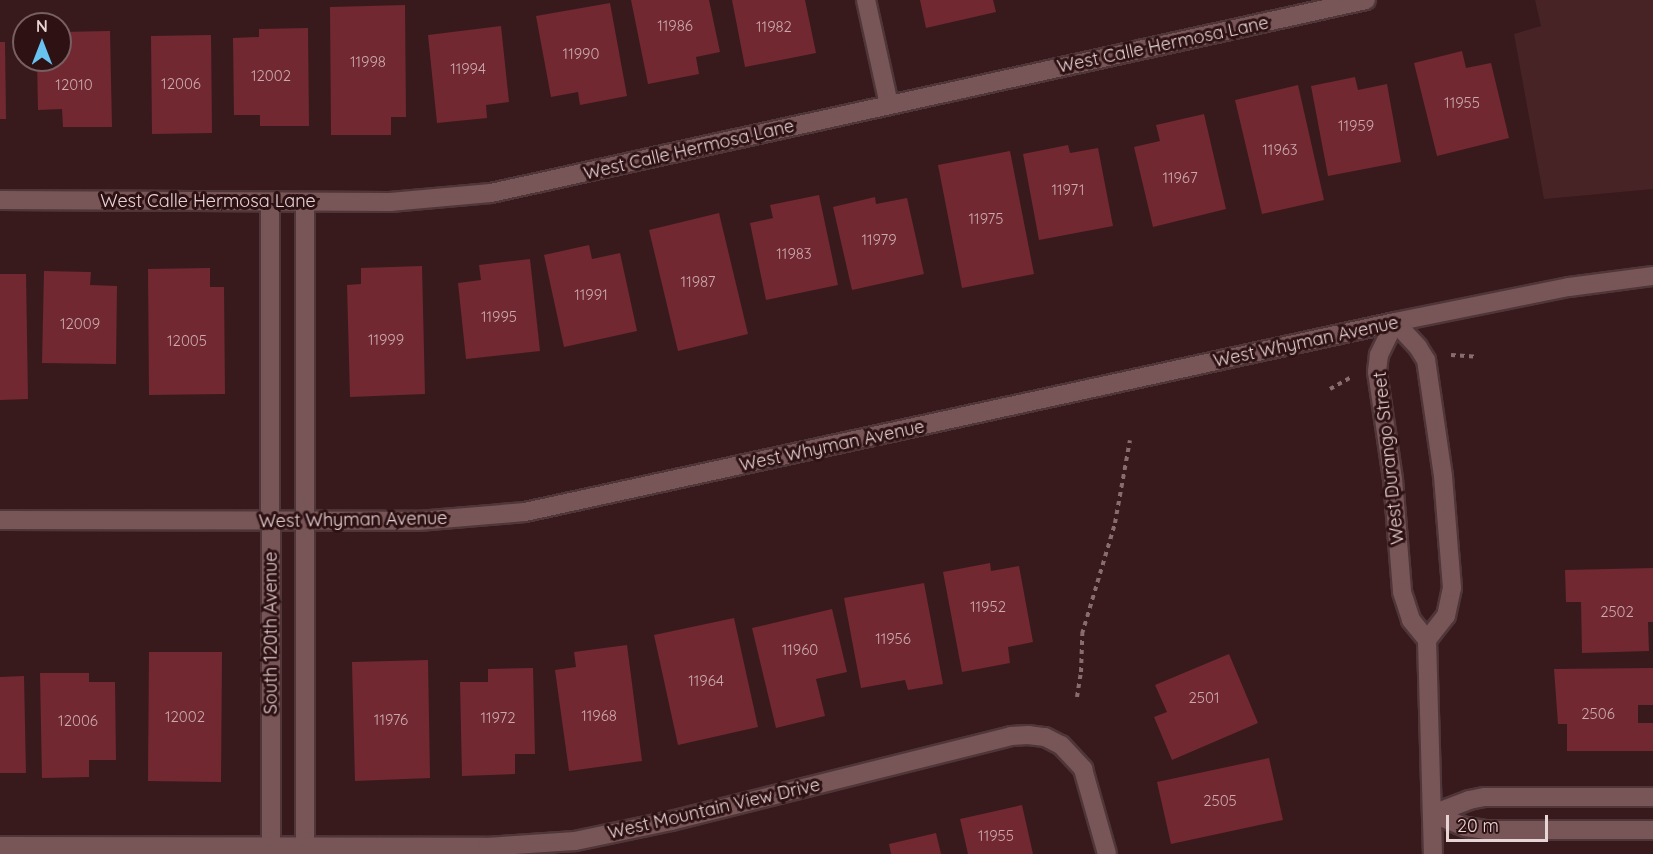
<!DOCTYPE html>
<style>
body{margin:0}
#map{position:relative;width:1653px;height:854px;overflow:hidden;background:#381a1c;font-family:Quicksand,sans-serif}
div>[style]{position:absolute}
.built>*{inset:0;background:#472326}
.building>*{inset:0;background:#712831}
.path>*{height:4px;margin-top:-2px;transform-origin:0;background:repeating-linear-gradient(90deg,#876d6e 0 4.5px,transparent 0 9px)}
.roads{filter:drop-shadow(2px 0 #4f3638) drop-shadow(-2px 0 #4f3638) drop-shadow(0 2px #4f3638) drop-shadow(0 -2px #4f3638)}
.street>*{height:18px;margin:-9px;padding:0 9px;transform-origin:9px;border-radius:9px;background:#785557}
.secondary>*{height:18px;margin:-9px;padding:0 9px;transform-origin:9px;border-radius:9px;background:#785557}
span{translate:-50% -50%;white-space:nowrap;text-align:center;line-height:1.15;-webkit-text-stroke:6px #2d1113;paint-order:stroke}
.number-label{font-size:15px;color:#cba9ac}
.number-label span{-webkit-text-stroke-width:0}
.street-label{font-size:18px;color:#e9d4d5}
.north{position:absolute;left:12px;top:12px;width:60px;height:60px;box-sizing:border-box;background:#2d1113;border:2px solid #785f61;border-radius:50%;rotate:0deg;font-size:16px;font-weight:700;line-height:24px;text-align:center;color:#e9d4d5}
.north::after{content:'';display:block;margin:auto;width:21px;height:27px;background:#69c3f1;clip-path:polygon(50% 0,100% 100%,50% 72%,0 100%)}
.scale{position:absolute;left:1446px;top:815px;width:102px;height:27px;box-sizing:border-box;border:3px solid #e9d4d5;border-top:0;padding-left:8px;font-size:18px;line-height:21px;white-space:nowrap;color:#e9d4d5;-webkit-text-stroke:4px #2d1113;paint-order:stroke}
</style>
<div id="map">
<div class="built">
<i style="clip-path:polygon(1535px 0,1653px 0,1653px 189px,1544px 199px,1514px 34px,1541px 26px)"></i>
</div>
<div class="building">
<i style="clip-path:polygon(631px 0,709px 0,720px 52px,696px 57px,699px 74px,648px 84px)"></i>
<i style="clip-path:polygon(732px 0,805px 0,816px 53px,745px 67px)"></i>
<i style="clip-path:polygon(920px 0,993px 0,996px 12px,926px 28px)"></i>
<i style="clip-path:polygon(610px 3px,627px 96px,580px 105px,578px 92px,551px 97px,536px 16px)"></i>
<i style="clip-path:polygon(405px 5px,406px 117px,391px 117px,391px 135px,331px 135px,330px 7px)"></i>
<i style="clip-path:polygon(501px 26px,509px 102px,486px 105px,487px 118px,437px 123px,428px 35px)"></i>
<i style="clip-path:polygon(308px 28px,309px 126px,260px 126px,260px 115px,234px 115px,233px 38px,259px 37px,259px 29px)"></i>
<i style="clip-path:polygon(110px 31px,112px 127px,63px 127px,62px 109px,38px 110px,37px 60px,60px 60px,60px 32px)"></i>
<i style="clip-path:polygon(211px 35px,212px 133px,152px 134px,151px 36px)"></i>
<i style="clip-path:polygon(0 42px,5px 42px,6px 119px,0 119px)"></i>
<i style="clip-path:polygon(1462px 51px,1466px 68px,1491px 63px,1509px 138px,1437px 156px,1414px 63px)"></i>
<i style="clip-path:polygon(1355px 77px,1358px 90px,1387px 84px,1401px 162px,1328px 176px,1311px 86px)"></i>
<i style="clip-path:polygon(1298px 85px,1324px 200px,1262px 214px,1235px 100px)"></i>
<i style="clip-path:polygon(1204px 114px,1226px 209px,1153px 227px,1134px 147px,1160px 141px,1156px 125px)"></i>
<i style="clip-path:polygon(1068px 145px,1070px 153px,1098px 148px,1113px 226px,1039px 240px,1023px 154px)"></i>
<i style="clip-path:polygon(1010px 151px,1034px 274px,962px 288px,938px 165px)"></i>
<i style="clip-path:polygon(819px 195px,838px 285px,766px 300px,750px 223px,773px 218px,770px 205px)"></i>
<i style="clip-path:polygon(875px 197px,876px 204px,907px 198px,924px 274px,852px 290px,833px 207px)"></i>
<i style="clip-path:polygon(719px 213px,748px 334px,678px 351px,649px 230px)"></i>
<i style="clip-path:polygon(589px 245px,592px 259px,620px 253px,637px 331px,564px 347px,544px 255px)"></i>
<i style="clip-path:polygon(530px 259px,540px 351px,466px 359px,458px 283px,481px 280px,479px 265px)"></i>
<i style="clip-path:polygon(422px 266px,425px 394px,350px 397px,347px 285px,361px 284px,361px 268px)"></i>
<i style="clip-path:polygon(210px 268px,210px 287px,224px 287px,225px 394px,149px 395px,148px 269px)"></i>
<i style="clip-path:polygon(44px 271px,91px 272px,90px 285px,117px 286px,116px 364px,42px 363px)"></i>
<i style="clip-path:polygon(0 274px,26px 274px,28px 399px,0 400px)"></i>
<i style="clip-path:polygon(990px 563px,991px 571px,1019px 566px,1033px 642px,1008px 647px,1010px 663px,962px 672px,943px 572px)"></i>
<i style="clip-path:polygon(1653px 568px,1653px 622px,1648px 622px,1649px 651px,1582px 653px,1581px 602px,1566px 602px,1565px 570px)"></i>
<i style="clip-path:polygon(924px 583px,943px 684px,908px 690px,905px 680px,861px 688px,844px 598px)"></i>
<i style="clip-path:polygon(832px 609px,847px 672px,816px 679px,825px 716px,776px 728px,752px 628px)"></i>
<i style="clip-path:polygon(734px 618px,758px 727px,678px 745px,654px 635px)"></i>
<i style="clip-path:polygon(627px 645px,642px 761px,569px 771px,555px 670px,576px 667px,574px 652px)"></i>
<i style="clip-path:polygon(149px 652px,222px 652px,221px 782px,148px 781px)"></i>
<i style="clip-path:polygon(1229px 654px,1258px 723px,1172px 760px,1154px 717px,1167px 712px,1155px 685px)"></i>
<i style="clip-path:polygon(428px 660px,430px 778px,355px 781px,352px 662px)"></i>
<i style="clip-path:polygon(533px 668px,535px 754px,515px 754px,515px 774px,462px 776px,460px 682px,488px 682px,488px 669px)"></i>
<i style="clip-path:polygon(1653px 668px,1653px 705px,1638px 705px,1638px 723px,1653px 723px,1653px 751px,1567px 751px,1567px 724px,1558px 724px,1554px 669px)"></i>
<i style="clip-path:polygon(40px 673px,89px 673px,89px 682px,115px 682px,116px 760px,89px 760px,89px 777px,42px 778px)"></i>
<i style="clip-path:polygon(24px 676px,26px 773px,0 773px,0 677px)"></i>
<i style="clip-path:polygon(1269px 758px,1283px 820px,1171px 844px,1157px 782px)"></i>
<i style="clip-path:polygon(1022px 805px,1033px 854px,968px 854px,960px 819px)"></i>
<i style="clip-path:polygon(936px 833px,941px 854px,891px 854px,889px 844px)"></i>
</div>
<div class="path">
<i style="left:1451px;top:355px;width:26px;rotate:4deg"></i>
<i style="left:1330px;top:389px;width:23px;rotate:-29deg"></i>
<i style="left:1077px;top:697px;width:25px;rotate:-81deg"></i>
<i style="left:1081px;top:672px;width:38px;rotate:-88deg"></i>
<i style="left:1082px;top:634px;width:116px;rotate:-73.4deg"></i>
<i style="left:1115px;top:523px;width:84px;rotate:-79.8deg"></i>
</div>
<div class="roads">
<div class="street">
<i style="left:866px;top:0;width:107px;rotate:77.6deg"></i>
<i style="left:0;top:200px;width:390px;rotate:0.3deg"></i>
<i style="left:390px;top:202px;width:101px;rotate:-5.1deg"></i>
<i style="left:491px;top:193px;width:896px;rotate:-12.44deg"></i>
<i style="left:270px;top:202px;width:645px;rotate:89.91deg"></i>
<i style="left:305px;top:202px;width:645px;rotate:90deg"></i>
<i style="left:1433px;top:814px;width:39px;rotate:-21deg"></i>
<i style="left:1469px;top:800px;width:16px;rotate:-11deg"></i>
<i style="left:1485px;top:797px;width:168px"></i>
<i style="left:1433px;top:814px;width:35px;rotate:22deg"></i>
<i style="left:1466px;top:827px;width:19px;rotate:9deg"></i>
<i style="left:1485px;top:830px;width:168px"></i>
<i style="left:0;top:846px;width:486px;rotate:0.1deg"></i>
<i style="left:486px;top:847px;width:89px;rotate:-3.9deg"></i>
<i style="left:575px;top:841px;width:98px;rotate:-11.8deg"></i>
<i style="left:671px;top:821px;width:350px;rotate:-14deg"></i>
<i style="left:1011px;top:736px;width:17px;rotate:-3deg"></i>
<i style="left:1028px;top:735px;width:17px;rotate:7deg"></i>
<i style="left:1045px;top:737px;width:18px;rotate:27deg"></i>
<i style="left:1061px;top:745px;width:33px;rotate:47deg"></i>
<i style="left:1083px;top:769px;width:88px;rotate:74.2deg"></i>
</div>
<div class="secondary">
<i style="left:0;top:520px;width:418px;rotate:0.1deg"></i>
<i style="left:418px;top:521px;width:107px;rotate:-4.8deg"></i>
<i style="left:525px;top:512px;width:891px;rotate:-12.32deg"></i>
<i style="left:1395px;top:322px;width:177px;rotate:-11.4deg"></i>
<i style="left:1569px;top:287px;width:85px;rotate:-7.5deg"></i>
<i style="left:1427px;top:640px;width:31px;rotate:-52deg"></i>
<i style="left:1446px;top:616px;width:29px;rotate:-78deg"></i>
<i style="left:1452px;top:588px;width:112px;rotate:-94.6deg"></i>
<i style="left:1443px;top:476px;width:117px;rotate:-98.3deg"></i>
<i style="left:1426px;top:360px;width:15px;rotate:-122deg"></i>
<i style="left:1418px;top:347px;width:34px;rotate:-133deg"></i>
<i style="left:1395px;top:322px;width:37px;rotate:116deg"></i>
<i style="left:1379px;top:355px;width:17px;rotate:97deg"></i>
<i style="left:1377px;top:372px;width:108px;rotate:81.5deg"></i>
<i style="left:1393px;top:479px;width:113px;rotate:85.4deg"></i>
<i style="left:1402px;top:592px;width:29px;rotate:72deg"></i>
<i style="left:1411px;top:620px;width:26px;rotate:51deg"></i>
<i style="left:1427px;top:640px;width:214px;rotate:88.4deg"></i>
</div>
</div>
<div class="number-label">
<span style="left:675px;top:26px">11986</span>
<span style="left:774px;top:27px">11982</span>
<span style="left:581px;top:54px">11990</span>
<span style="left:368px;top:62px">11998</span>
<span style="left:468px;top:69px">11994</span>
<span style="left:271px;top:76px">12002</span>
<span style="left:181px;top:84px">12006</span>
<span style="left:74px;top:85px">12010</span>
<span style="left:1462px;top:103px">11955</span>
<span style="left:1356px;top:126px">11959</span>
<span style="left:1280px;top:150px">11963</span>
<span style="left:1180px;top:178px">11967</span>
<span style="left:1068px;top:190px">11971</span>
<span style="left:986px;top:219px">11975</span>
<span style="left:879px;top:240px">11979</span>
<span style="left:794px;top:254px">11983</span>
<span style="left:698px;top:282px">11987</span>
<span style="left:591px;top:295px">11991</span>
<span style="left:499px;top:317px">11995</span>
<span style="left:80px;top:324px">12009</span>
<span style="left:386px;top:340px">11999</span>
<span style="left:187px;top:341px">12005</span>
<span style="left:988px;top:607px">11952</span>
<span style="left:1617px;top:612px">2502</span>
<span style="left:893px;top:639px">11956</span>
<span style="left:800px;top:650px">11960</span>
<span style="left:706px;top:681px">11964</span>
<span style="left:1204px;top:698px">2501</span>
<span style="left:1598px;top:714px">2506</span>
<span style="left:599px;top:716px">11968</span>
<span style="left:185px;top:717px">12002</span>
<span style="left:498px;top:718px">11972</span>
<span style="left:391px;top:720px">11976</span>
<span style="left:78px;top:721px">12006</span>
<span style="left:1220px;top:801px">2505</span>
<span style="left:996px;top:836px">11955</span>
</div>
<div class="street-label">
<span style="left:1163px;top:45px;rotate:-12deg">West Calle Hermosa Lane</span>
<span style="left:689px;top:150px;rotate:-13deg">West Calle Hermosa Lane</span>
<span style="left:208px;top:201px">West Calle Hermosa Lane</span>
<span style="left:1306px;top:342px;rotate:-12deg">West Whyman Avenue</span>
<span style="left:832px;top:446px;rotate:-12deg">West Whyman Avenue</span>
<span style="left:1389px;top:458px;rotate:-96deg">West Durango Street</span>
<span style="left:353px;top:520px;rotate:-1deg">West Whyman Avenue</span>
<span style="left:271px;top:633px;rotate:-90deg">South 120th Avenue</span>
<span style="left:714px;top:809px;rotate:-13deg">West Mountain View Drive</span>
</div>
<div class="north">N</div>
<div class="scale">20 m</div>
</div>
